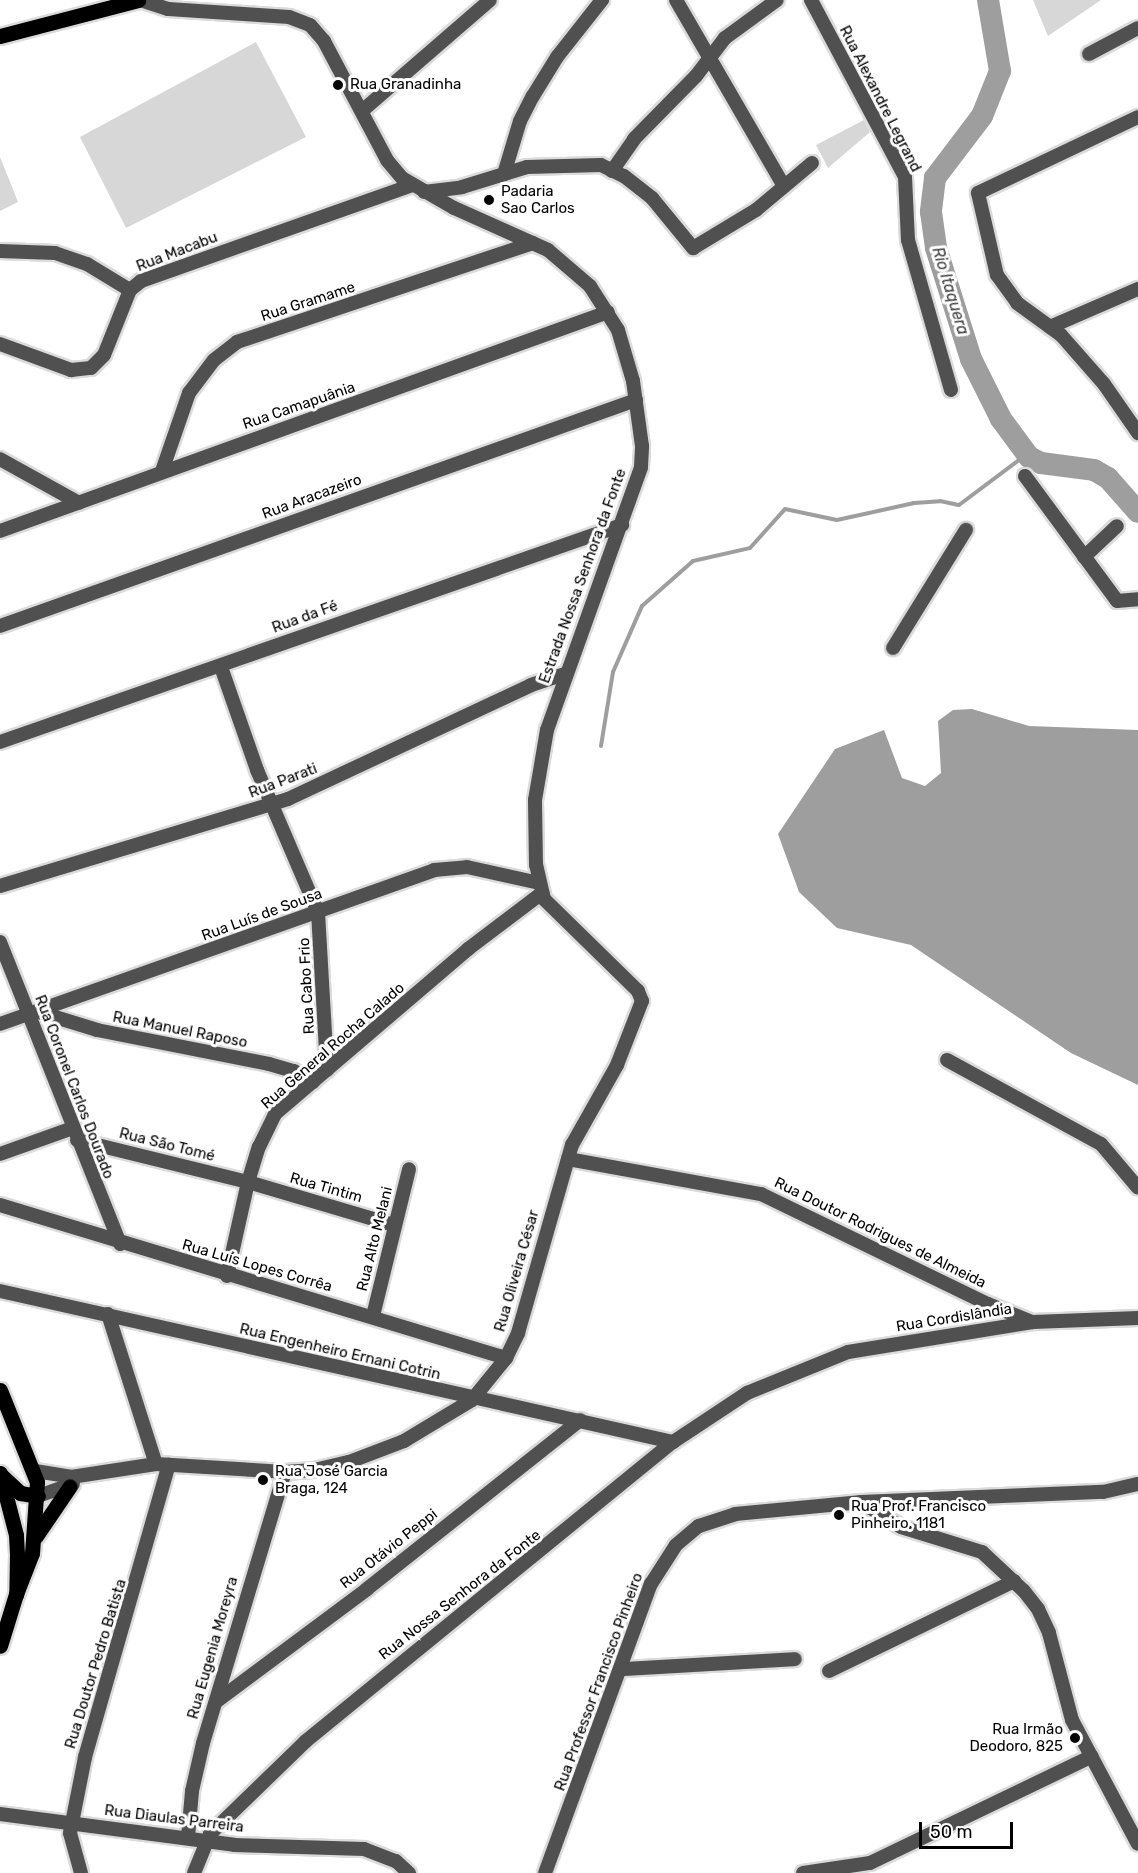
<!DOCTYPE html>
<meta charset="utf-8">
<style>
body{margin:0}
#map{position:relative;width:1138px;height:1873px;overflow:hidden;background:#fff;font-family:Rubik,sans-serif}
div>[style]{position:absolute}
.green>*{inset:0;background:#d7d7d7}
.water>*{inset:0;background:#9e9e9e}
.stream>*{height:4px;margin:-2px;padding:0 2px;transform-origin:2px;border-radius:2px;background:#9e9e9e}
.river>*{height:22px;margin:-11px;padding:0 11px;transform-origin:11px;border-radius:11px;background:#9e9e9e}
.roads{filter:drop-shadow(2px 0 #dbdbdb) drop-shadow(-2px 0 #dbdbdb) drop-shadow(0 2px #dbdbdb) drop-shadow(0 -2px #dbdbdb)}
.minor>*{height:14px;margin:-7px;padding:0 7px;transform-origin:7px;border-radius:7px;background:#505050}
.major>*{height:15px;margin:-7.5px;padding:0 7.5px;transform-origin:7.5px;border-radius:7.5px;background:#000}
.dots>*{width:16px;height:16px;translate:-50% -50%;box-sizing:border-box;border:3px solid #fff;border-radius:50%}
span{translate:-50% -50%;white-space:nowrap;text-align:center;line-height:1.15;-webkit-text-stroke:6px #fff;paint-order:stroke}
.poi-label{font-size:15px;color:#000}
.left{translate:0 -50%;text-align:left}
.right{translate:-100% -50%;text-align:right}
.street-label{font-size:15px;color:#000}
.water-label{font-size:16px;color:#3f3f3f;font-style:italic}
.scale{position:absolute;left:919px;top:1822px;width:94px;height:27px;box-sizing:border-box;border:3px solid #000;border-top:0;padding-left:8px;font-size:18px;line-height:21px;white-space:nowrap;color:#000;-webkit-text-stroke:4px #fff;paint-order:stroke}
</style>
<div id="map">
<div class="green">
<i style="clip-path:polygon(1033px 0,1101px 0,1048px 36px)"></i>
<i style="clip-path:polygon(256px 42px,306px 137px,126px 228px,80px 137px)"></i>
<i style="clip-path:polygon(864px 120px,870px 132px,828px 168px,816px 145px)"></i>
<i style="clip-path:polygon(0 157px,18px 202px,0 211px)"></i>
</div>
<div class="water">
<i style="clip-path:polygon(972px 709px,1029px 726px,1138px 730px,1138px 1085px,1071px 1053px,911px 945px,837px 928px,799px 892px,778px 834px,835px 749px,884px 730px,902px 778px,925px 786px,941px 773px,938px 721px,953px 710px)"></i>
</div>
<div class="stream">
<i style="left:601px;top:746px;width:75px;rotate:-80.8deg"></i>
<i style="left:613px;top:672px;width:72px;rotate:-66.3deg"></i>
<i style="left:642px;top:606px;width:68px;rotate:-41.4deg"></i>
<i style="left:693px;top:561px;width:58px;rotate:-12.8deg"></i>
<i style="left:750px;top:548px;width:52px;rotate:-48.1deg"></i>
<i style="left:785px;top:509px;width:53px;rotate:11.9deg"></i>
<i style="left:837px;top:520px;width:79px;rotate:-12.4deg"></i>
<i style="left:914px;top:503px;width:26px;rotate:-4deg"></i>
<i style="left:940px;top:501px;width:19px;rotate:12deg"></i>
<i style="left:959px;top:505px;width:85px;rotate:-36.9deg"></i>
</div>
<div class="river">
<i style="left:988px;top:0;width:72px;rotate:80.4deg"></i>
<i style="left:1000px;top:71px;width:48px;rotate:111.8deg"></i>
<i style="left:982px;top:116px;width:78px;rotate:127.2deg"></i>
<i style="left:935px;top:178px;width:34px;rotate:97deg"></i>
<i style="left:931px;top:212px;width:36px;rotate:82deg"></i>
<i style="left:936px;top:248px;width:116px;rotate:72.5deg"></i>
<i style="left:971px;top:359px;width:67px;rotate:63.4deg"></i>
<i style="left:1001px;top:419px;width:47px;rotate:53.6deg"></i>
<i style="left:1029px;top:457px;width:13px;rotate:27deg"></i>
<i style="left:1041px;top:463px;width:53px;rotate:7.5deg"></i>
<i style="left:1094px;top:470px;width:16px;rotate:30deg"></i>
<i style="left:1108px;top:478px;width:45px;rotate:48.6deg"></i>
</div>
<div class="roads">
<div class="minor">
<i style="left:676px;top:0;width:215px;rotate:59.9deg"></i>
<i style="left:811px;top:0;width:200px;rotate:62deg"></i>
<i style="left:905px;top:177px;width:63px;rotate:87.3deg"></i>
<i style="left:908px;top:240px;width:156px;rotate:74deg"></i>
<i style="left:1089px;top:54px;width:55px;rotate:-28deg"></i>
<i style="left:362px;top:111px;width:169px;rotate:-40.9deg"></i>
<i style="left:1138px;top:117px;width:177px;rotate:154.6deg"></i>
<i style="left:978px;top:193px;width:84px;rotate:77deg"></i>
<i style="left:997px;top:275px;width:34px;rotate:54deg"></i>
<i style="left:1017px;top:303px;width:54px;rotate:36deg"></i>
<i style="left:1061px;top:335px;width:65px;rotate:48.7deg"></i>
<i style="left:1104px;top:384px;width:60px;rotate:55.2deg"></i>
<i style="left:612px;top:171px;width:39px;rotate:-55deg"></i>
<i style="left:634px;top:139px;width:88px;rotate:-45.5deg"></i>
<i style="left:696px;top:76px;width:48px;rotate:-52.7deg"></i>
<i style="left:725px;top:38px;width:64px;rotate:-36.2deg"></i>
<i style="left:504px;top:174px;width:55px;rotate:-73.2deg"></i>
<i style="left:520px;top:121px;width:28px;rotate:-63deg"></i>
<i style="left:533px;top:96px;width:46px;rotate:-58.4deg"></i>
<i style="left:557px;top:57px;width:73px;rotate:-51.7deg"></i>
<i style="left:424px;top:192px;width:38px;rotate:-7deg"></i>
<i style="left:462px;top:187px;width:68px;rotate:-17.1deg"></i>
<i style="left:527px;top:167px;width:74px;rotate:-1.5deg"></i>
<i style="left:601px;top:165px;width:25px;rotate:26deg"></i>
<i style="left:624px;top:176px;width:36px;rotate:38deg"></i>
<i style="left:652px;top:198px;width:65px;rotate:50.6deg"></i>
<i style="left:693px;top:248px;width:74px;rotate:-31.1deg"></i>
<i style="left:756px;top:210px;width:73px;rotate:-40deg"></i>
<i style="left:0;top:251px;width:55px;rotate:2.1deg"></i>
<i style="left:55px;top:253px;width:34px;rotate:19deg"></i>
<i style="left:87px;top:264px;width:50px;rotate:31.2deg"></i>
<i style="left:1050px;top:327px;width:96px;rotate:-23.4deg"></i>
<i style="left:0;top:344px;width:76px;rotate:20.1deg"></i>
<i style="left:71px;top:370px;width:20px;rotate:-6deg"></i>
<i style="left:91px;top:368px;width:18px;rotate:-45deg"></i>
<i style="left:104px;top:355px;width:70px;rotate:-68.2deg"></i>
<i style="left:130px;top:290px;width:14px;rotate:-39deg"></i>
<i style="left:141px;top:281px;width:288px;rotate:-19.5deg"></i>
<i style="left:0;top:459px;width:90px;rotate:29.1deg"></i>
<i style="left:162px;top:471px;width:83px;rotate:-70.9deg"></i>
<i style="left:189px;top:393px;width:41px;rotate:-52.9deg"></i>
<i style="left:214px;top:360px;width:29px;rotate:-38deg"></i>
<i style="left:237px;top:342px;width:312px;rotate:-18.5deg"></i>
<i style="left:1025px;top:476px;width:155px;rotate:53.6deg"></i>
<i style="left:1117px;top:601px;width:21px;rotate:-5deg"></i>
<i style="left:0;top:531px;width:646px;rotate:-19.81deg"></i>
<i style="left:1084px;top:557px;width:45px;rotate:-43.2deg"></i>
<i style="left:0;top:626px;width:675px;rotate:-19.56deg"></i>
<i style="left:893px;top:648px;width:139px;rotate:-58.3deg"></i>
<i style="left:221px;top:667px;width:109px;rotate:70.7deg"></i>
<i style="left:257px;top:770px;width:155px;rotate:66.8deg"></i>
<i style="left:318px;top:912px;width:158px;rotate:86.7deg"></i>
<i style="left:0;top:742px;width:659px;rotate:-19.23deg"></i>
<i style="left:0;top:886px;width:301px;rotate:-16.8deg"></i>
<i style="left:288px;top:799px;width:268px;rotate:-25.1deg"></i>
<i style="left:531px;top:685px;width:35px;rotate:-18deg"></i>
<i style="left:0;top:942px;width:325px;rotate:68.3deg"></i>
<i style="left:39px;top:1012px;width:61px;rotate:17.2deg"></i>
<i style="left:97px;top:1030px;width:175px;rotate:11.2deg"></i>
<i style="left:269px;top:1064px;width:26px;rotate:16deg"></i>
<i style="left:294px;top:1071px;width:22px;rotate:30deg"></i>
<i style="left:0;top:1024px;width:461px;rotate:-19.5deg"></i>
<i style="left:434px;top:870px;width:33px;rotate:-5deg"></i>
<i style="left:467px;top:867px;width:74px;rotate:12.5deg"></i>
<i style="left:947px;top:1060px;width:175px;rotate:28.6deg"></i>
<i style="left:1101px;top:1144px;width:57px;rotate:49.9deg"></i>
<i style="left:77px;top:1140px;width:176px;rotate:13.8deg"></i>
<i style="left:248px;top:1182px;width:152px;rotate:16.4deg"></i>
<i style="left:0;top:1154px;width:77px;rotate:-19.6deg"></i>
<i style="left:568px;top:1159px;width:196px;rotate:10.3deg"></i>
<i style="left:761px;top:1194px;width:252px;rotate:25.9deg"></i>
<i style="left:988px;top:1304px;width:48px;rotate:22.2deg"></i>
<i style="left:0;top:1205px;width:529px;rotate:16.82deg"></i>
<i style="left:227px;top:1276px;width:96px;rotate:-77.4deg"></i>
<i style="left:248px;top:1182px;width:37px;rotate:-73deg"></i>
<i style="left:259px;top:1147px;width:37px;rotate:-64deg"></i>
<i style="left:275px;top:1114px;width:254px;rotate:-40.5deg"></i>
<i style="left:468px;top:949px;width:93px;rotate:-37.1deg"></i>
<i style="left:0;top:1291px;width:690px;rotate:12.65deg"></i>
<i style="left:108px;top:1314px;width:157px;rotate:72.3deg"></i>
<i style="left:373px;top:1316px;width:151px;rotate:-76.2deg"></i>
<i style="left:35px;top:1471px;width:36px;rotate:9deg"></i>
<i style="left:71px;top:1477px;width:86px;rotate:-8.7deg"></i>
<i style="left:156px;top:1464px;width:129px;rotate:3.5deg"></i>
<i style="left:285px;top:1472px;width:29px;rotate:-4deg"></i>
<i style="left:314px;top:1470px;width:36px;rotate:-13deg"></i>
<i style="left:349px;top:1462px;width:59px;rotate:-20.9deg"></i>
<i style="left:404px;top:1441px;width:79px;rotate:-31.1deg"></i>
<i style="left:472px;top:1400px;width:54px;rotate:-51deg"></i>
<i style="left:506px;top:1358px;width:28px;rotate:-64deg"></i>
<i style="left:518px;top:1333px;width:196px;rotate:-74deg"></i>
<i style="left:572px;top:1145px;width:92px;rotate:-60.6deg"></i>
<i style="left:617px;top:1065px;width:69px;rotate:-68.7deg"></i>
<i style="left:642px;top:1001px;width:11px;rotate:-112deg"></i>
<i style="left:638px;top:991px;width:132px;rotate:-135.6deg"></i>
<i style="left:544px;top:899px;width:35px;rotate:-103deg"></i>
<i style="left:536px;top:865px;width:65px;rotate:-90.9deg"></i>
<i style="left:535px;top:800px;width:71px;rotate:-80.3deg"></i>
<i style="left:547px;top:730px;width:279px;rotate:-70.3deg"></i>
<i style="left:641px;top:467px;width:21px;rotate:-87deg"></i>
<i style="left:642px;top:446px;width:66px;rotate:-97.9deg"></i>
<i style="left:633px;top:381px;width:53px;rotate:-106.4deg"></i>
<i style="left:618px;top:330px;width:52px;rotate:-122.5deg"></i>
<i style="left:590px;top:286px;width:55px;rotate:-139.4deg"></i>
<i style="left:548px;top:250px;width:103px;rotate:-155.9deg"></i>
<i style="left:454px;top:208px;width:60px;rotate:-150deg"></i>
<i style="left:402px;top:178px;width:23px;rotate:-130deg"></i>
<i style="left:387px;top:160px;width:135px;rotate:-117.9deg"></i>
<i style="left:324px;top:41px;width:21px;rotate:-131deg"></i>
<i style="left:310px;top:25px;width:22px;rotate:-159deg"></i>
<i style="left:289px;top:17px;width:121px;rotate:-176.2deg"></i>
<i style="left:168px;top:9px;width:29px;rotate:-162deg"></i>
<i style="left:38px;top:1496px;width:37px;rotate:-19deg"></i>
<i style="left:861px;top:1502px;width:47px;rotate:32deg"></i>
<i style="left:901px;top:1527px;width:85px;rotate:17.2deg"></i>
<i style="left:982px;top:1552px;width:57px;rotate:42.9deg"></i>
<i style="left:1024px;top:1591px;width:23px;rotate:52deg"></i>
<i style="left:1038px;top:1609px;width:26px;rotate:65deg"></i>
<i style="left:1049px;top:1633px;width:90px;rotate:75.2deg"></i>
<i style="left:1072px;top:1720px;width:140px;rotate:62deg"></i>
<i style="left:623px;top:1669px;width:172px;rotate:-3.3deg"></i>
<i style="left:829px;top:1671px;width:206px;rotate:-25.9deg"></i>
<i style="left:217px;top:1701px;width:187px;rotate:-36.7deg"></i>
<i style="left:367px;top:1589px;width:272px;rotate:-38.4deg"></i>
<i style="left:0;top:1814px;width:236px;rotate:7.5deg"></i>
<i style="left:234px;top:1845px;width:130px;rotate:1.8deg"></i>
<i style="left:364px;top:1849px;width:34px;rotate:21deg"></i>
<i style="left:396px;top:1861px;width:18px;rotate:43deg"></i>
<i style="left:188px;top:1837px;width:46px;rotate:-85deg"></i>
<i style="left:192px;top:1791px;width:49px;rotate:-77.1deg"></i>
<i style="left:203px;top:1743px;width:283px;rotate:-73.2deg"></i>
<i style="left:81px;top:1873px;width:41px;rotate:-105.4deg"></i>
<i style="left:70px;top:1833px;width:77px;rotate:-78.8deg"></i>
<i style="left:85px;top:1757px;width:304px;rotate:-74deg"></i>
<i style="left:194px;top:1873px;width:42px;rotate:-67.7deg"></i>
<i style="left:210px;top:1834px;width:134px;rotate:-44.1deg"></i>
<i style="left:306px;top:1741px;width:473px;rotate:-39.2deg"></i>
<i style="left:673px;top:1442px;width:89px;rotate:-33.5deg"></i>
<i style="left:747px;top:1393px;width:109px;rotate:-22.1deg"></i>
<i style="left:848px;top:1352px;width:187px;rotate:-9.2deg"></i>
<i style="left:1033px;top:1322px;width:105px;rotate:-2.2deg"></i>
<i style="left:545px;top:1873px;width:308px;rotate:-69.9deg"></i>
<i style="left:651px;top:1584px;width:46px;rotate:-57.3deg"></i>
<i style="left:676px;top:1545px;width:30px;rotate:-40deg"></i>
<i style="left:699px;top:1526px;width:38px;rotate:-18deg"></i>
<i style="left:735px;top:1514px;width:127px;rotate:-5.4deg"></i>
<i style="left:861px;top:1502px;width:242px;rotate:-2.4deg"></i>
<i style="left:1103px;top:1492px;width:36px;rotate:-13deg"></i>
<i style="left:803px;top:1873px;width:68px;rotate:-8.5deg"></i>
<i style="left:870px;top:1863px;width:246px;rotate:-25.7deg"></i>
</div>
<div class="major">
<i style="left:0;top:36px;width:143px;rotate:-14.6deg"></i>
<i style="left:0;top:1390px;width:99px;rotate:68.1deg"></i>
<i style="left:37px;top:1482px;width:71px;rotate:94deg"></i>
<i style="left:32px;top:1553px;width:44px;rotate:111.3deg"></i>
<i style="left:0;top:1473px;width:64px;rotate:75.5deg"></i>
<i style="left:16px;top:1535px;width:20px;rotate:87deg"></i>
<i style="left:17px;top:1555px;width:39px;rotate:91deg"></i>
<i style="left:16px;top:1594px;width:54px;rotate:107.1deg"></i>
<i style="left:2px;top:1476px;width:25px;rotate:43deg"></i>
<i style="left:20px;top:1493px;width:18px;rotate:9deg"></i>
<i style="left:36px;top:1536px;width:60px;rotate:-55.8deg"></i>
</div>
</div>
<div class="dots">
<i style="left:338px;top:85px;background:#000"></i>
<i style="left:489px;top:200px;background:#000"></i>
<i style="left:263px;top:1480px;background:#000"></i>
<i style="left:839px;top:1515px;background:#000"></i>
<i style="left:1075px;top:1738px;background:#000"></i>
</div>
<div class="poi-label">
<span class="left" style="left:350px;top:85px">Rua Granadinha</span>
<span class="left" style="left:501px;top:200px">Padaria<br>Sao Carlos</span>
<span class="left" style="left:275px;top:1480px">Rua José Garcia<br>Braga, 124</span>
<span class="left" style="left:851px;top:1515px">Rua Prof. Francisco<br>Pinheiro, 1181</span>
<span class="right" style="left:1063px;top:1738px">Rua Irmão<br>Deodoro, 825</span>
</div>
<div class="street-label">
<span style="left:880px;top:99px;rotate:63deg">Rua Alexandre Legrand</span>
<span style="left:177px;top:252px;rotate:-21deg">Rua Macabu</span>
<span style="left:308px;top:302px;rotate:-18deg">Rua Gramame</span>
<span style="left:299px;top:406px;rotate:-19deg">Rua Camapuânia</span>
<span style="left:312px;top:497px;rotate:-20deg">Rua Aracazeiro</span>
<span style="left:583px;top:576px;rotate:-70deg">Estrada Nossa Senhora da Fonte</span>
<span style="left:305px;top:617px;rotate:-20deg">Rua da Fé</span>
<span style="left:283px;top:781px;rotate:-21deg">Rua Parati</span>
<span style="left:262px;top:915px;rotate:-20deg">Rua Luís de Sousa</span>
<span style="left:307px;top:986px;rotate:-93deg">Rua Cabo Frio</span>
<span style="left:180px;top:1030px;rotate:11deg">Rua Manuel Raposo</span>
<span style="left:333px;top:1046px;rotate:-41deg">Rua General Rocha Calado</span>
<span style="left:74px;top:1087px;rotate:69deg">Rua Coronel Carlos Dourado</span>
<span style="left:167px;top:1145px;rotate:14deg">Rua São Tomé</span>
<span style="left:326px;top:1188px;rotate:16deg">Rua Tintim</span>
<span style="left:880px;top:1233px;rotate:26deg">Rua Doutor Rodrigues de Almeida</span>
<span style="left:375px;top:1239px;rotate:-76deg">Rua Alto Melani</span>
<span style="left:257px;top:1266px;rotate:16deg">Rua Luís Lopes Corrêa</span>
<span style="left:517px;top:1271px;rotate:-74deg">Rua Oliveira César</span>
<span style="left:954px;top:1318px;rotate:-9deg">Rua Cordislândia</span>
<span style="left:340px;top:1352px;rotate:13deg">Rua Engenheiro Ernani Cotrin</span>
<span style="left:389px;top:1549px;rotate:-38deg">Rua Otávio Peppi</span>
<span style="left:460px;top:1595px;rotate:-38deg">Rua Nossa Senhora da Fonte</span>
<span style="left:213px;top:1648px;rotate:-74deg">Rua Eugenia Moreyra</span>
<span style="left:96px;top:1664px;rotate:-73deg">Rua Doutor Pedro Batista</span>
<span style="left:599px;top:1682px;rotate:-70deg">Rua Professor Francisco Pinheiro</span>
<span style="left:174px;top:1819px;rotate:7deg">Rua Diaulas Parreira</span>
</div>
<div class="water-label">
<span style="left:950px;top:291px;rotate:73deg">Rio Itaquera</span>
</div>
<div class="scale">50 m</div>
</div>
